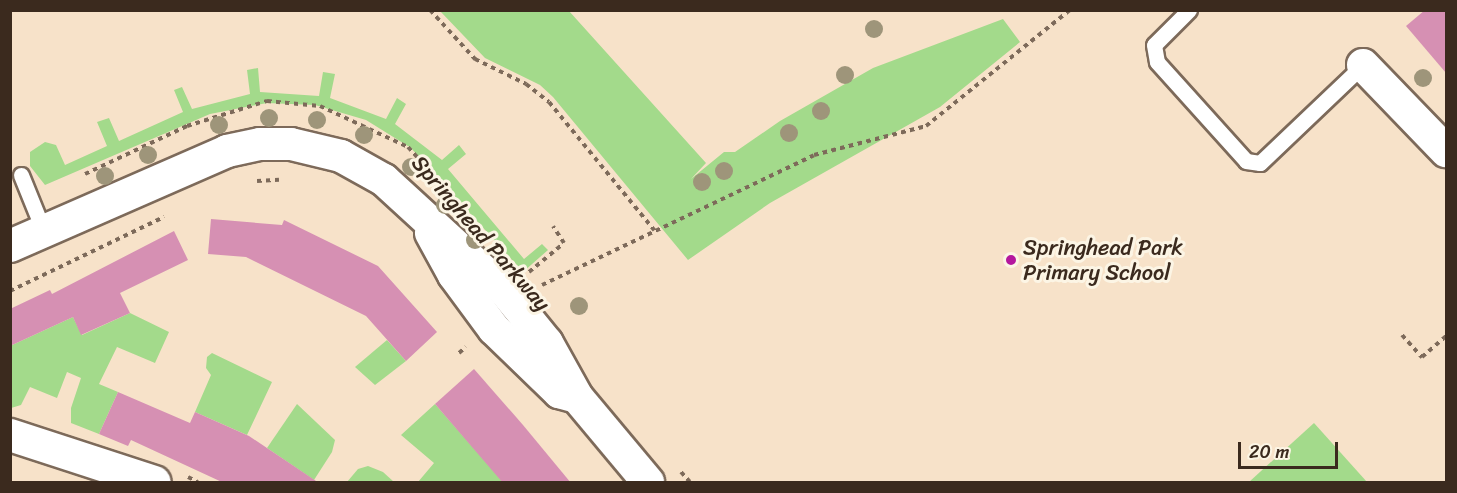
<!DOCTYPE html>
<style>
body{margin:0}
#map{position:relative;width:1457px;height:493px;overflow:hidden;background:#f7e2c9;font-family:Sriracha,sans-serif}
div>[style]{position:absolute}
.green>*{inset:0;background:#a3da8b}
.building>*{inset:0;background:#d690b3}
.path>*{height:4px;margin-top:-2px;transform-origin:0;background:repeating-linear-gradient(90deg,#7d6a5a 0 4.5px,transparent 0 9px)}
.roads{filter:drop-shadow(2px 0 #7d6a5a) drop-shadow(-2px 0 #7d6a5a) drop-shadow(0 2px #7d6a5a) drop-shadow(0 -2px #7d6a5a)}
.service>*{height:15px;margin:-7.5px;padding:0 7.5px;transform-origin:7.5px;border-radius:7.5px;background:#fff}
.minor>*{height:32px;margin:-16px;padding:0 16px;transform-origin:16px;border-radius:16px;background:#fff}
.trees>*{width:18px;height:18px;margin:-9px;border-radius:50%;background:#9e957a}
.dots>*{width:16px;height:16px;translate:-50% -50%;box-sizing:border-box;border:3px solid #fcf5e5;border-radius:50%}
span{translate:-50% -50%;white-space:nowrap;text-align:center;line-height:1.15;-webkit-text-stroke:6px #fcf5e5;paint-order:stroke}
.street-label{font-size:22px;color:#3b2a1e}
.poi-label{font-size:22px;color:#3b2a1e}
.left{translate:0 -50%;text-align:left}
.frame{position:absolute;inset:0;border:12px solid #3b2a1e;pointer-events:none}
.scale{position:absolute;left:1238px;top:442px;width:100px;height:27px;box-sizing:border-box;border:3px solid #3b2a1e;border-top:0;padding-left:8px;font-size:18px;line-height:21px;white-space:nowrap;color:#3b2a1e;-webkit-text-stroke:4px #fcf5e5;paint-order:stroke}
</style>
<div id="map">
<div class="green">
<i style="clip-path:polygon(440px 11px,569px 11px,706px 163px,691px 179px,724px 152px,735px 152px,780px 121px,873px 68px,1003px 19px,1020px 42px,940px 107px,770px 203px,688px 260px,553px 97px,540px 85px,485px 58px)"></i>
<i style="clip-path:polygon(258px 68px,260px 92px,319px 96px,323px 72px,335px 74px,330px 98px,386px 119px,397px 98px,406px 104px,395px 124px,442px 160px,459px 145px,466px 154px,448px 169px,524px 259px,542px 244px,548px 250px,523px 272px,411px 148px,366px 120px,315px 105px,267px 103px,210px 114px,45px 185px,30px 166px,30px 152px,45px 142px,56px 145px,65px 165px,107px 146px,97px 122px,109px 118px,119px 141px,183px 112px,174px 90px,182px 87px,192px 109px,250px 94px,247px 70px)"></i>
<i style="clip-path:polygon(130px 313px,169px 332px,155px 363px,117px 347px,99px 384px,118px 392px,99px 434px,71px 423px,71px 408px,81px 378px,67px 372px,57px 398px,30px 387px,21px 405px,11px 408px,10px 346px,73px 317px,82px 335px)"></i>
<i style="clip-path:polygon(387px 340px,406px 361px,375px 385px,355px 367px)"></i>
<i style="clip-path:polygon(212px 353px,272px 382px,247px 435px,195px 412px,211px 375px,206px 368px,207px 357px)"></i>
<i style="clip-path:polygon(297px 404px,335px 440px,332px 452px,314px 480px,267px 448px)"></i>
<i style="clip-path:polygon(435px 404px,478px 453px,503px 482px,418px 482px,434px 463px,401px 435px)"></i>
<i style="clip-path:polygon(1314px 423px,1367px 482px,1249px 482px)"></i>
<i style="clip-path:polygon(368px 466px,383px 472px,394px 482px,347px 482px,358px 469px)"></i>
</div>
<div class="building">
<i style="clip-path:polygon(1425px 10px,1446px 10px,1446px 73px,1406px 26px)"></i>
<i style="clip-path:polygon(211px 219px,282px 225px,284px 220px,378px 266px,437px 332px,406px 361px,366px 316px,246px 257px,208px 254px)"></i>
<i style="clip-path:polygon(174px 231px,188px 260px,120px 293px,130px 313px,81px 335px,73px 317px,10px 346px,10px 309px,50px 290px,52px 294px)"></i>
<i style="clip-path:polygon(474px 369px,523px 425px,571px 483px,503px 483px,435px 404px)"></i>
<i style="clip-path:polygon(118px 392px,190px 423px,195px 412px,249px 436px,319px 483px,224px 483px,131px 440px,128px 446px,99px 434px)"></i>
</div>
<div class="path">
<i style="left:430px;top:10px;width:67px;rotate:47.4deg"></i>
<i style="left:475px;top:59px;width:57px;rotate:26.1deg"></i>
<i style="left:526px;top:84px;width:29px;rotate:38deg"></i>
<i style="left:549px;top:102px;width:166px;rotate:50.6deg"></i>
<i style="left:85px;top:174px;width:113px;rotate:-25.2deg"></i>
<i style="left:187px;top:126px;width:84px;rotate:-17.4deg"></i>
<i style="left:267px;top:101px;width:53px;rotate:5.4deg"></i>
<i style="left:320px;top:106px;width:97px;rotate:25deg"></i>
<i style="left:408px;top:147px;width:59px;rotate:47.7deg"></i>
<i style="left:257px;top:181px;width:22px;rotate:-3deg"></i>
<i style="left:529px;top:272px;width:45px;rotate:-39.6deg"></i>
<i style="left:564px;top:243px;width:20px;rotate:-123deg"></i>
<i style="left:542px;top:285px;width:301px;rotate:-25.5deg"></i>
<i style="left:814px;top:155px;width:116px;rotate:-14.5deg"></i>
<i style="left:926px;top:126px;width:185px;rotate:-38.9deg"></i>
<i style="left:10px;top:291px;width:171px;rotate:-25.7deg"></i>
<i style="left:1402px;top:335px;width:30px;rotate:48deg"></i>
<i style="left:1422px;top:357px;width:32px;rotate:-41deg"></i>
<i style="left:459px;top:353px;width:9px;rotate:-41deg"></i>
<i style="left:681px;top:472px;width:13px;rotate:48deg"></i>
<i style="left:188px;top:477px;width:11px;rotate:27deg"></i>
</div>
<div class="roads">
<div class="service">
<i style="left:1189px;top:10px;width:49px;rotate:135deg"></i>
<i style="left:1154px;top:45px;width:17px;rotate:80deg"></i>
<i style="left:1157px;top:62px;width:133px;rotate:48deg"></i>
<i style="left:1246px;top:161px;width:14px;rotate:8deg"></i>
<i style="left:1260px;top:163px;width:142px;rotate:-43.6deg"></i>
<i style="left:21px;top:175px;width:61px;rotate:68deg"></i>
</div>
<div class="minor">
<i style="left:1363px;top:65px;width:120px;rotate:46deg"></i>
<i style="left:431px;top:233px;width:48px;rotate:61.3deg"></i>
<i style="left:454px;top:275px;width:67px;rotate:53.5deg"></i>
<i style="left:494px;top:329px;width:91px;rotate:44.1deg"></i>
<i style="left:559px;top:392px;width:18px;rotate:16deg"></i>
<i style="left:10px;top:246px;width:237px;rotate:-23.6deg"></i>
<i style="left:227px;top:151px;width:34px;rotate:-12deg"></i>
<i style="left:260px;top:144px;width:31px"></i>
<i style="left:291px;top:144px;width:51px;rotate:13.5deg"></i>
<i style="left:341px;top:156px;width:49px;rotate:29.2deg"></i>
<i style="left:384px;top:180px;width:163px;rotate:42.5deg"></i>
<i style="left:504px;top:290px;width:68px;rotate:50.9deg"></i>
<i style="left:547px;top:343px;width:62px;rotate:60.9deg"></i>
<i style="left:577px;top:397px;width:111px;rotate:50.1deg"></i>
<i style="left:10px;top:435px;width:152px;rotate:18deg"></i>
</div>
</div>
<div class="trees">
<i style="left:874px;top:29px"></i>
<i style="left:845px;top:75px"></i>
<i style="left:1423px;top:78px"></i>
<i style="left:821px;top:111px"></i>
<i style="left:269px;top:118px"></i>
<i style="left:317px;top:120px"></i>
<i style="left:219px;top:125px"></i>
<i style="left:789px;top:133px"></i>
<i style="left:364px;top:135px"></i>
<i style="left:148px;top:155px"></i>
<i style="left:411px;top:167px"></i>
<i style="left:724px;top:171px"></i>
<i style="left:105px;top:176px"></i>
<i style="left:702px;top:182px"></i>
<i style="left:445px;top:205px"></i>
<i style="left:475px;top:240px"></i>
<i style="left:579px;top:306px"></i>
</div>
<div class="dots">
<i style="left:1011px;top:260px;background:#b5179e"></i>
</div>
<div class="street-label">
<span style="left:481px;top:233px;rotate:49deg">Springhead Parkway</span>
</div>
<div class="poi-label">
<span class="left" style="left:1023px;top:260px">Springhead Park<br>Primary School</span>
</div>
<div class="frame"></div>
<div class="scale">20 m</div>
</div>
